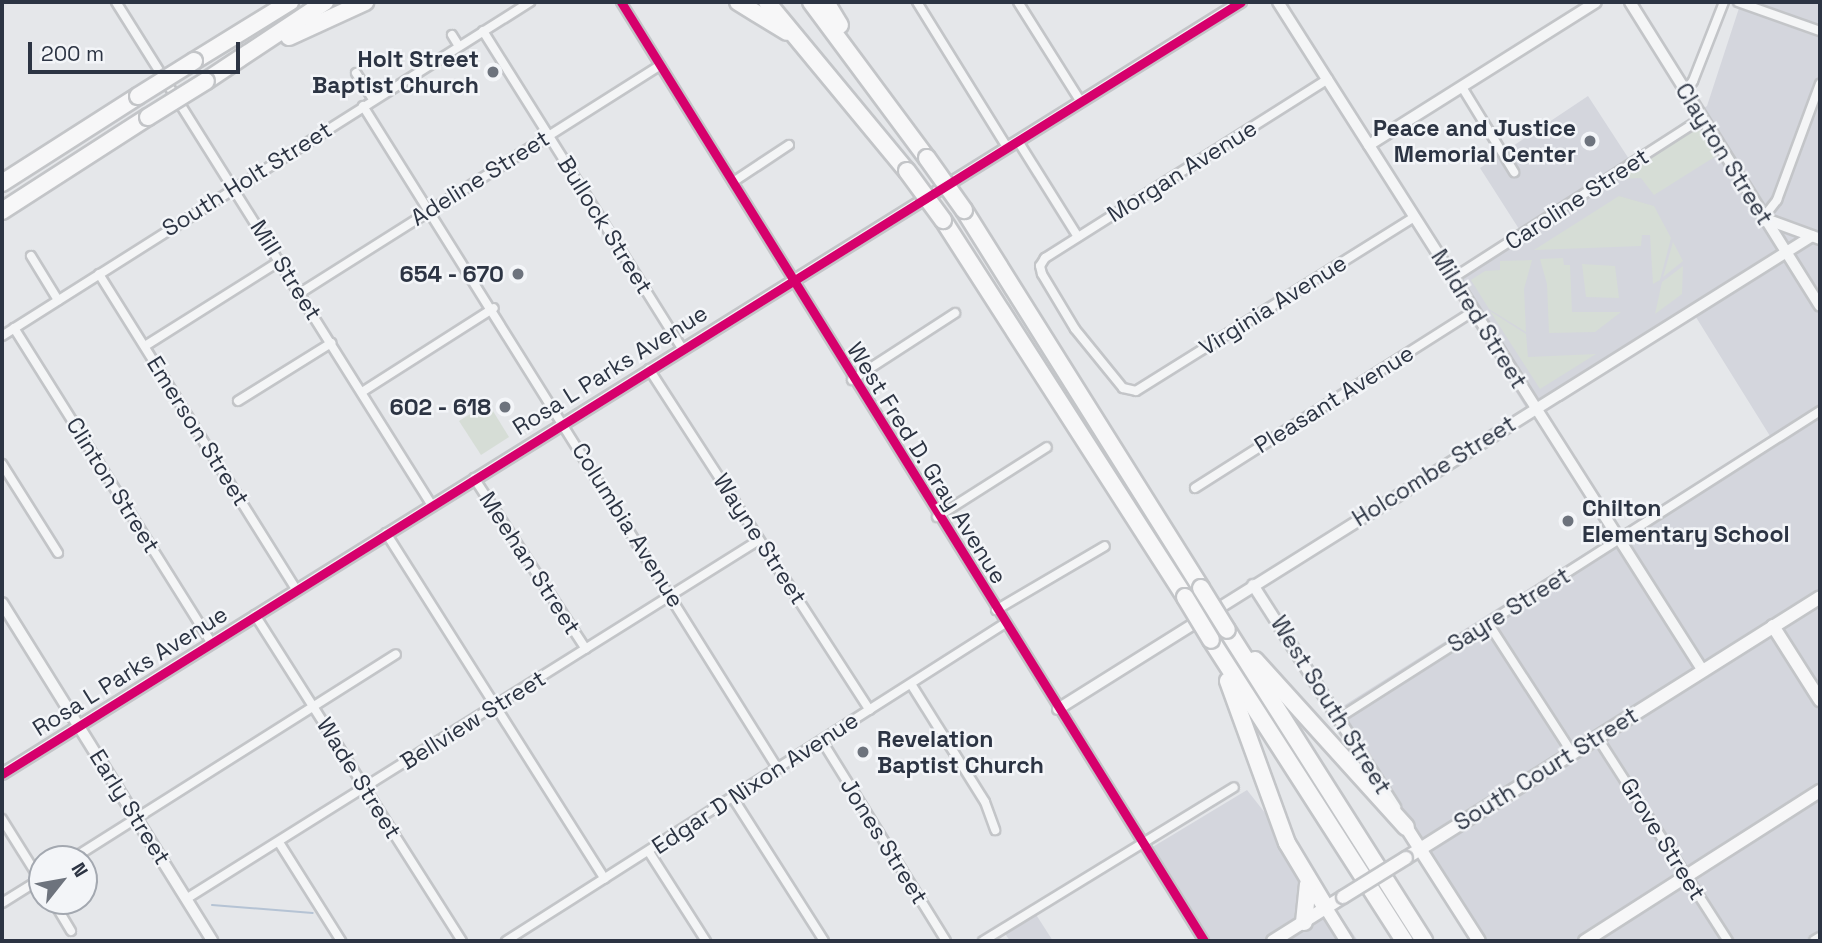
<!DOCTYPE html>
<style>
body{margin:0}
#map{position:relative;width:1822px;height:943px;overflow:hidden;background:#e5e7ea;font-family:"Space Grotesk",sans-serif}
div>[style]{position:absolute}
.built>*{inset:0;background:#d4d6dd}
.green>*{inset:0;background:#d6ddd6}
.stream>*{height:2px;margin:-1px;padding:0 1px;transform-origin:1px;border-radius:1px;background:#b5c3d4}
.roads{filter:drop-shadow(2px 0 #c3c5c8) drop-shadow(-2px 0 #c3c5c8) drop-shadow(0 2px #c3c5c8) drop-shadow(0 -2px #c3c5c8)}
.minor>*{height:8px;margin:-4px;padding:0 4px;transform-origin:4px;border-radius:4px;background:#f4f5f6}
.tertiary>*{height:10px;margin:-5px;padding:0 5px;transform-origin:5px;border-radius:5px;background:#f4f5f6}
.secondary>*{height:12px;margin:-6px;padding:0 6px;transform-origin:6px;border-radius:6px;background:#f7f7f8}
.motorway>*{height:16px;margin:-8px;padding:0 8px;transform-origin:8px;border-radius:8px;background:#f7f7f8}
.bridges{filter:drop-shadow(2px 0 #c3c5c8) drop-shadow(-2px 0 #c3c5c8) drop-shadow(0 2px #c3c5c8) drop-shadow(0 -2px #c3c5c8)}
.secondary-bridge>*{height:12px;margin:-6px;padding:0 6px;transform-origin:6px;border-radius:6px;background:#f7f7f8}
.motorway-bridge>*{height:16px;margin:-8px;padding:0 8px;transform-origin:8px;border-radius:8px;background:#f7f7f8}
.cycleway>*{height:9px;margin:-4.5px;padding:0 4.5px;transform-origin:4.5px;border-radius:4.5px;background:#d6006c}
.dots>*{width:19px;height:19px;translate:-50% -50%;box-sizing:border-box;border:4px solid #f3f5f8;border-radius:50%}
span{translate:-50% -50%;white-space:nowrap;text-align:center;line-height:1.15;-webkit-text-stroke:5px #f3f5f8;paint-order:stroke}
.poi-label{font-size:23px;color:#2c3443;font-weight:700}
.right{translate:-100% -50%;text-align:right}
.left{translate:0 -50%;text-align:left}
.street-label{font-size:23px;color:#2c3443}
.frame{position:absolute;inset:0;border:4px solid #2c3443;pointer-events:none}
.north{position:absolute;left:28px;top:845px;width:70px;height:70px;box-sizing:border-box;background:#f3f5f8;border:2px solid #a3a8b0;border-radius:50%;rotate:59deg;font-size:19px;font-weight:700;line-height:28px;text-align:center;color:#2c3443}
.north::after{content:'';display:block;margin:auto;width:24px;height:32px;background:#6d737d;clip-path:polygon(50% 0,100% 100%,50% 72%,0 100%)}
.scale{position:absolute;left:28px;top:42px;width:212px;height:32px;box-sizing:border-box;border:4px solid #2c3443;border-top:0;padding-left:9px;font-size:21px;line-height:24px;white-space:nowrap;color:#2c3443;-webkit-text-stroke:5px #f3f5f8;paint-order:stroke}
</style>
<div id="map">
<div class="built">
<i style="clip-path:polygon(1741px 2px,1820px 2px,1820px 941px,1472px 941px,1329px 715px,1770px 436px,1694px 314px,1531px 416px,1445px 279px,1519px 229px,1480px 168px,1588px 96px,1629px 159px,1707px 106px)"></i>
<i style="clip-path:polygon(1247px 790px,1298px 855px,1358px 941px,1210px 941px,1151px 848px)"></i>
<i style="clip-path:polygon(1035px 913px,1053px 941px,1010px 941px,1004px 932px)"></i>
</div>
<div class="green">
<i style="clip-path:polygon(1698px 126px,1716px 156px,1654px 195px,1641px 178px,1616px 179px)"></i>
<i style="clip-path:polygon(1619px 196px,1654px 206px,1671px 238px,1660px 280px,1653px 284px,1650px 235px,1642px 235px,1641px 246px,1534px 250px)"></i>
<i style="clip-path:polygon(1673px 242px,1683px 261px,1663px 277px)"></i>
<i style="clip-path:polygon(1563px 258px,1564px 265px,1570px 265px,1572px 312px,1630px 312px,1621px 312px,1595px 332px,1549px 333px,1547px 284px,1540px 259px)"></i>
<i style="clip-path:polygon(1532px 260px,1524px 289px,1526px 332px,1489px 309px,1471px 280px,1485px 271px,1500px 270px,1500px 261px)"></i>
<i style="clip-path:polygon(1582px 264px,1615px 266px,1619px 298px,1586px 297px)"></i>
<i style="clip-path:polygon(1683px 266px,1682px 294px,1655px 314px,1662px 282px)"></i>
<i style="clip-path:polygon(1490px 311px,1526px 334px,1528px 357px,1596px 354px,1540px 389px)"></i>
<i style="clip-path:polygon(488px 403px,509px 437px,481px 455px,459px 421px)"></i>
</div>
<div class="stream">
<i style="left:212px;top:905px;width:101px;rotate:4.5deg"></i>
</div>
<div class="roads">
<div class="minor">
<i style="left:116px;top:2px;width:593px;rotate:57.89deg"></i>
<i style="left:621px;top:2px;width:1105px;rotate:58.16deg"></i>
<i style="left:917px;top:2px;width:171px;rotate:58.2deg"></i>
<i style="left:1018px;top:2px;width:118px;rotate:57.8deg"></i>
<i style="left:1738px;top:2px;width:87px;rotate:19.5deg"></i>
<i style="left:483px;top:31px;width:374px;rotate:57.9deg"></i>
<i style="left:452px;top:35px;width:13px;rotate:58deg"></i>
<i style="left:356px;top:73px;width:31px;rotate:57deg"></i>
<i style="left:1328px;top:79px;width:335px;rotate:147.7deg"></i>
<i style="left:1045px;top:258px;width:9px;rotate:122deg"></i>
<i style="left:1040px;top:266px;width:8px;rotate:76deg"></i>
<i style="left:1042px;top:274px;width:64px;rotate:59deg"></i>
<i style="left:1075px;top:329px;width:76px;rotate:50.9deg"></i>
<i style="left:1123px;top:388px;width:13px;rotate:13deg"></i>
<i style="left:1136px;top:391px;width:328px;rotate:-32deg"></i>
<i style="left:1462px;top:87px;width:100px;rotate:58.5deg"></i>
<i style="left:1684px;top:93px;width:15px;rotate:-53deg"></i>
<i style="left:1693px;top:81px;width:85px;rotate:-68.6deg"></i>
<i style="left:363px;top:106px;width:782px;rotate:57.96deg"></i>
<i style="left:1018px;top:141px;width:113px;rotate:58deg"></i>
<i style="left:733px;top:182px;width:67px;rotate:-33.5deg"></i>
<i style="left:1763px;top:218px;width:23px;rotate:-52deg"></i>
<i style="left:1777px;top:200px;width:124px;rotate:-69.7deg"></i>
<i style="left:31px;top:256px;width:52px;rotate:58.5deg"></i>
<i style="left:99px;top:274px;width:372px;rotate:58deg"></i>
<i style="left:1453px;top:278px;width:295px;rotate:-32.7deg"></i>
<i style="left:300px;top:293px;width:426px;rotate:-32.3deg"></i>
<i style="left:14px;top:328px;width:371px;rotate:57.9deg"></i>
<i style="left:2px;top:336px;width:625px;rotate:-32.32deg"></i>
<i style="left:145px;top:346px;width:160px;rotate:-32.2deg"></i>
<i style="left:649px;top:369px;width:406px;rotate:57.1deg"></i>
<i style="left:852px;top:380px;width:123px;rotate:-33deg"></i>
<i style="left:362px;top:392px;width:156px;rotate:-32.5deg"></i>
<i style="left:238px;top:401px;width:110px;rotate:-31.9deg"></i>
<i style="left:2px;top:464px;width:105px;rotate:57.8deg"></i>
<i style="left:474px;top:478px;width:204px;rotate:56.8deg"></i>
<i style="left:1195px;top:488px;width:330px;rotate:-32.4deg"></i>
<i style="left:937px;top:517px;width:130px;rotate:-32.5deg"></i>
<i style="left:386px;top:533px;width:409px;rotate:57.7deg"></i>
<i style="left:996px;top:610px;width:126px;rotate:-30.4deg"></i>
<i style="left:255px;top:615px;width:386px;rotate:57.6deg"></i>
<i style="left:1488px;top:623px;width:155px;rotate:57.1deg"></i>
<i style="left:911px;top:684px;width:139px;rotate:57.9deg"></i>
<i style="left:985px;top:802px;width:30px;rotate:70deg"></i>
<i style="left:1339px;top:718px;width:571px;rotate:-32.55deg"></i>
<i style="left:1597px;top:737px;width:242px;rotate:57.3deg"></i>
<i style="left:822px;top:741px;width:235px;rotate:58.2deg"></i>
<i style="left:733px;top:798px;width:169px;rotate:57.5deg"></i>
<i style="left:2px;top:819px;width:75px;rotate:58deg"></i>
<i style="left:280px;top:844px;width:115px;rotate:57.8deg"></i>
<i style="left:649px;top:852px;width:106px;rotate:57.4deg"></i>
<i style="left:72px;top:859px;width:383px;rotate:-32.3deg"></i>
<i style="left:186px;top:899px;width:676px;rotate:-32.07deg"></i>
<i style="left:53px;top:901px;width:35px;rotate:59deg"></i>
<i style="left:2px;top:903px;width:47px;rotate:-32deg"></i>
<i style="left:506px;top:941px;width:590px;rotate:-32.48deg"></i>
<i style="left:983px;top:941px;width:294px;rotate:-31.5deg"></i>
</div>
<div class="tertiary">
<i style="left:1278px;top:2px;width:793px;rotate:57.57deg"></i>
<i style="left:1630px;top:2px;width:358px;rotate:58deg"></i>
<i style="left:1369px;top:145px;width:268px;rotate:-32.2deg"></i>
<i style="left:1763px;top:218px;width:61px;rotate:20.2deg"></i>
<i style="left:1253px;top:585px;width:264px;rotate:57.4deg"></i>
<i style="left:2px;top:603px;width:398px;rotate:58.1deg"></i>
<i style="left:1058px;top:709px;width:890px;rotate:-32.1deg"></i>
<i style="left:2px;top:774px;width:1460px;rotate:-31.93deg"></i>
<i style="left:1815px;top:941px;width:6px;rotate:-31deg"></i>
</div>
<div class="secondary">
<i style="left:1773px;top:626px;width:88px;rotate:57.6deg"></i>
<i style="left:1406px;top:827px;width:135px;rotate:57.4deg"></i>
<i style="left:1406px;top:858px;width:489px;rotate:-32.2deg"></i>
<i style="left:1326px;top:908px;width:39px;rotate:58deg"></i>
<i style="left:1273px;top:941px;width:83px;rotate:-32.2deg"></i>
<i style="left:1585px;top:941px;width:279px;rotate:-32.6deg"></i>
</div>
<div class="motorway">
<i style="left:738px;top:2px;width:57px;rotate:31.5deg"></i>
<i style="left:767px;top:2px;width:219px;rotate:50.4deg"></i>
<i style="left:811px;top:2px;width:194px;rotate:53.4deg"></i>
<i style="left:826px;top:2px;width:27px;rotate:59deg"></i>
<i style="left:289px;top:37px;width:84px;rotate:-24.7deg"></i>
<i style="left:194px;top:61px;width:113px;rotate:-31.6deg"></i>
<i style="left:206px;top:81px;width:143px;rotate:-33.6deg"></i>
<i style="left:2px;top:183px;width:161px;rotate:-32.6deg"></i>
<i style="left:964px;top:210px;width:446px;rotate:57.9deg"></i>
<i style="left:2px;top:211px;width:174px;rotate:-32.8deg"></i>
<i style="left:943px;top:220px;width:448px;rotate:57.3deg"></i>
<i style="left:1227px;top:630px;width:368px;rotate:57.6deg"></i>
<i style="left:1211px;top:640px;width:358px;rotate:57.3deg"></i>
<i style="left:1255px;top:660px;width:225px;rotate:47.9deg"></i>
<i style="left:1228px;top:681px;width:172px;rotate:70deg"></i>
<i style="left:1287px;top:843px;width:76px;rotate:59deg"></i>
<i style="left:1304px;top:922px;width:38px;rotate:-84deg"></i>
</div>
</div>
<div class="bridges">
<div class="secondary-bridge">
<i style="left:1343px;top:897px;width:74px;rotate:-31.8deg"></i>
</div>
<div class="motorway-bridge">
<i style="left:138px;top:96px;width:66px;rotate:-32deg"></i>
<i style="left:148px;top:117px;width:68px;rotate:-31.8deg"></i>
<i style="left:927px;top:158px;width:64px;rotate:54.6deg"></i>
<i style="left:907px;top:171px;width:61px;rotate:53.7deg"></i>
<i style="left:1201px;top:588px;width:49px;rotate:58.2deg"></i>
<i style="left:1185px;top:597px;width:50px;rotate:58.8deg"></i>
</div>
</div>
<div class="cycleway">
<i style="left:621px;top:2px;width:1105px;rotate:58.16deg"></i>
<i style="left:2px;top:774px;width:1460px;rotate:-31.93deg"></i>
</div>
<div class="dots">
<i style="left:493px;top:72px;background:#6d737d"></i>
<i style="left:1590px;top:141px;background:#6d737d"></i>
<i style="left:518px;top:274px;background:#6d737d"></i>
<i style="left:505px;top:407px;background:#6d737d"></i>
<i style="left:1568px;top:521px;background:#6d737d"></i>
<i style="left:863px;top:752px;background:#6d737d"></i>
</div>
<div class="poi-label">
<span class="right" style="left:479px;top:72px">Holt Street<br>Baptist Church</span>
<span class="right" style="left:1576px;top:141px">Peace and Justice<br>Memorial Center</span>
<span class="right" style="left:504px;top:274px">654 - 670</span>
<span class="right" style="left:491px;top:407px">602 - 618</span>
<span class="left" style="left:1582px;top:521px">Chilton<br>Elementary School</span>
<span class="left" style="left:877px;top:752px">Revelation<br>Baptist Church</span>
</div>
<div class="street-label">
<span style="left:1724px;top:154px;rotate:58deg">Clayton Street</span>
<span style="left:1182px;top:171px;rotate:-32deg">Morgan Avenue</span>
<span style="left:480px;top:178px;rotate:-32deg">Adeline Street</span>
<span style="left:247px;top:179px;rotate:-32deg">South Holt Street</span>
<span style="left:1577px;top:199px;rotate:-33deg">Caroline Street</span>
<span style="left:605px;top:225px;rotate:58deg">Bullock Street</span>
<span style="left:286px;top:270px;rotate:58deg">Mill Street</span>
<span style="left:1273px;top:305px;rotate:-32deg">Virginia Avenue</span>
<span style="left:1479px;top:319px;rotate:58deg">Mildred Street</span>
<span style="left:610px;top:370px;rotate:-32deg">Rosa L Parks Avenue</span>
<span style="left:1334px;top:399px;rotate:-32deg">Pleasant Avenue</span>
<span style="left:198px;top:431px;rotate:58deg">Emerson Street</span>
<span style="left:927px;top:463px;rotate:58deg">West Fred D. Gray Avenue</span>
<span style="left:1434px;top:471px;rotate:-32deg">Holcombe Street</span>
<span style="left:113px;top:485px;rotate:58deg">Clinton Street</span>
<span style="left:628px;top:525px;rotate:58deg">Columbia Avenue</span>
<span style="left:760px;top:539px;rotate:57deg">Wayne Street</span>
<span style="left:530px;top:563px;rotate:57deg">Meehan Street</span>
<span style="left:1509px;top:610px;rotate:-32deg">Sayre Street</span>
<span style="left:130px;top:671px;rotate:-32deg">Rosa L Parks Avenue</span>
<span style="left:1331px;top:705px;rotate:58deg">West South Street</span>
<span style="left:473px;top:720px;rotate:-32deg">Bellview Street</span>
<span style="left:1546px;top:769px;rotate:-32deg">South Court Street</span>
<span style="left:359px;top:778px;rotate:58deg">Wade Street</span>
<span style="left:755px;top:783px;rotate:-33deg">Edgar D Nixon Avenue</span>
<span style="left:130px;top:807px;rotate:58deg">Early Street</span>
<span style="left:1663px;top:839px;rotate:58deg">Grove Street</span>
<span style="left:884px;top:841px;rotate:58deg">Jones Street</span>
</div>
<div class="frame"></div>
<div class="north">N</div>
<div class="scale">200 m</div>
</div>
